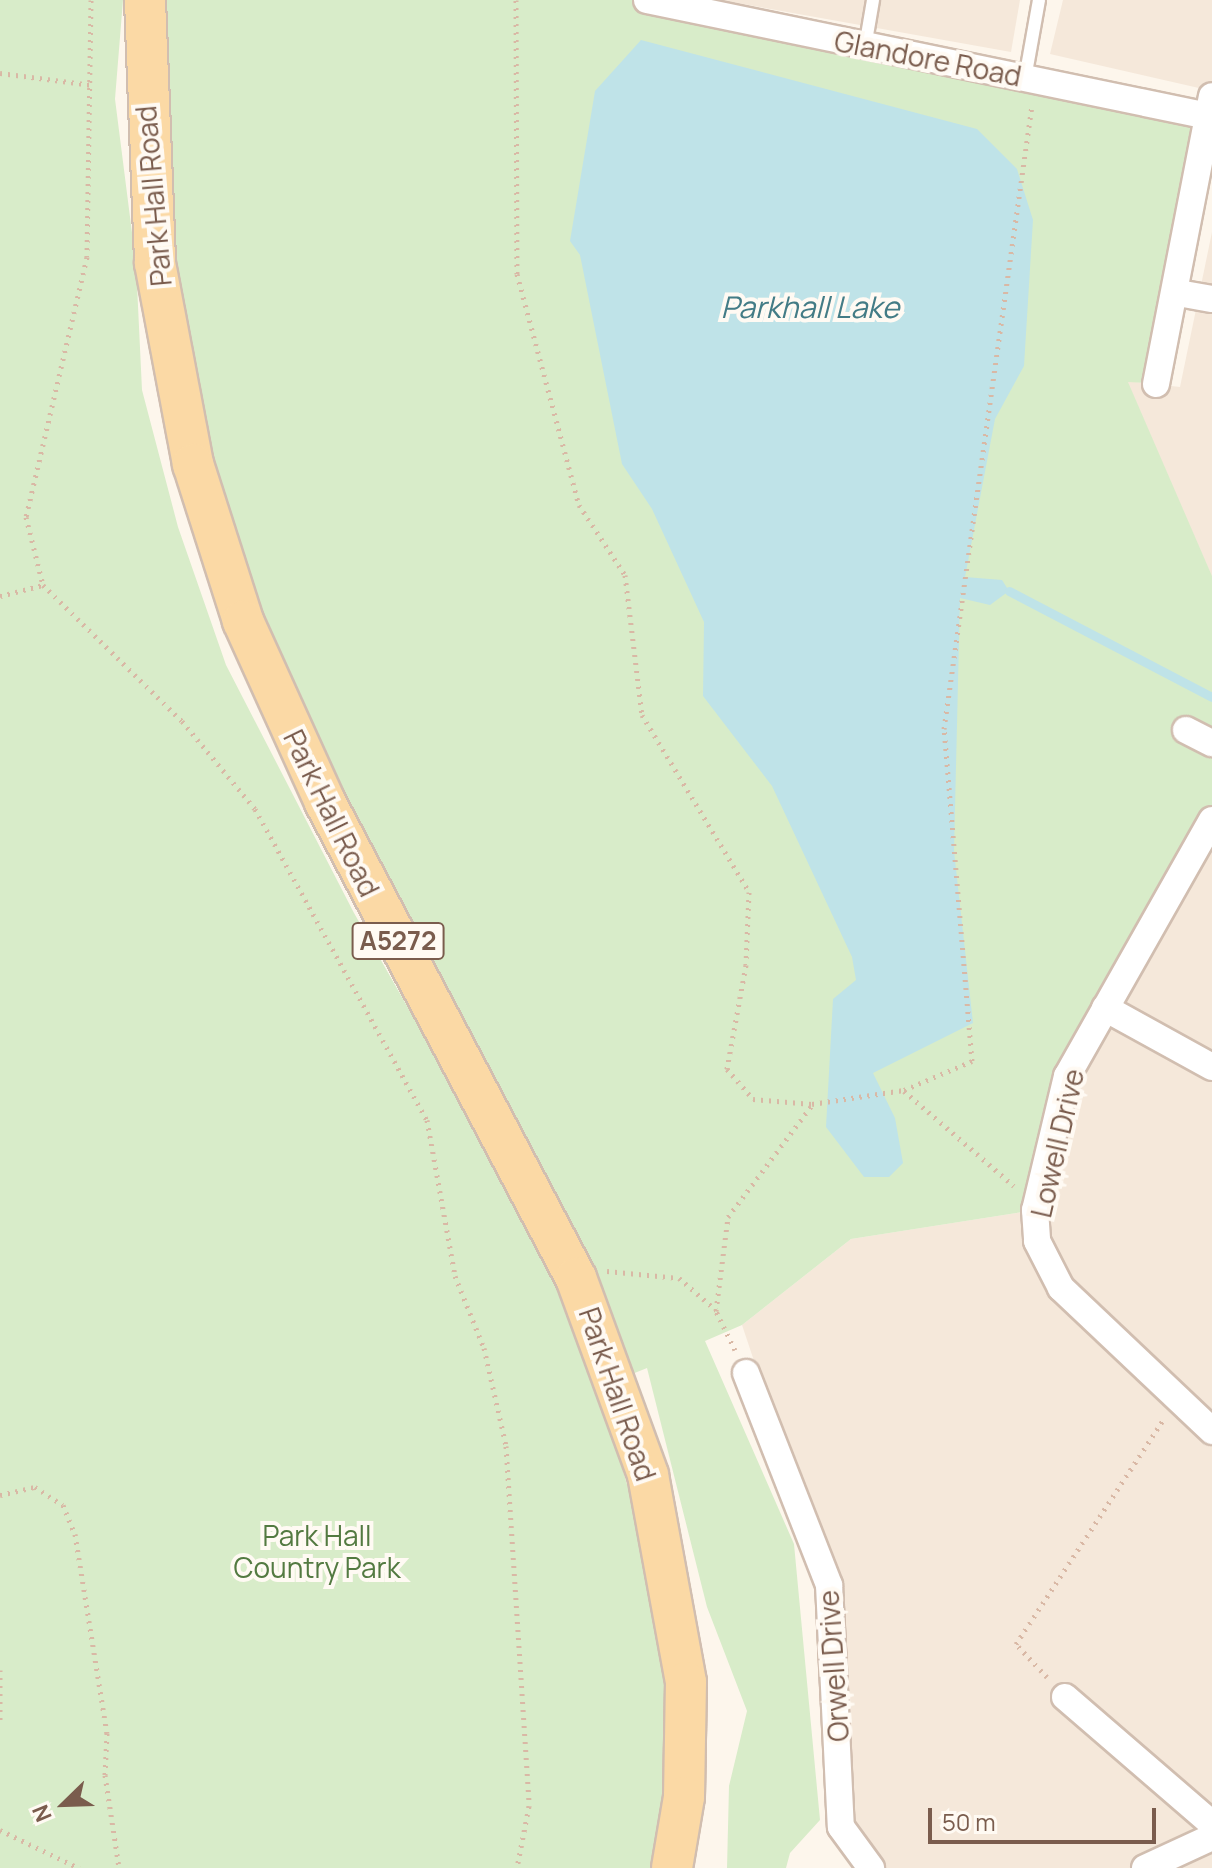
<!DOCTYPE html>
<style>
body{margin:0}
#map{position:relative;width:1212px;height:1868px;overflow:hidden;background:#fdf6ec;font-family:Manrope,sans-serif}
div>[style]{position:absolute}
.residential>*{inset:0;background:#f5e8da}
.green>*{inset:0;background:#d8ecc9}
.water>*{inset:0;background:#bfe3e8}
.stream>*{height:9px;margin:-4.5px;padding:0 4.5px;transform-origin:4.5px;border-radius:4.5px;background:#bfe3e8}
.path>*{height:5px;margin-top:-2.5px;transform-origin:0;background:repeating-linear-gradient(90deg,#d9b8a5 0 2px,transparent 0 8px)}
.roads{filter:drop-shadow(2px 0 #d1beb0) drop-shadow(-2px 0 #d1beb0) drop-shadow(0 2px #d1beb0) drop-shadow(0 -2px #d1beb0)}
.lane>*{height:12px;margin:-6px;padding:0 6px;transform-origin:6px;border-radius:6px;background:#fff}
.street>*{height:26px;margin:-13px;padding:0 13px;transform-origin:13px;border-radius:13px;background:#fff}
.primary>*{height:40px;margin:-20px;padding:0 20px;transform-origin:20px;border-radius:20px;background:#fbd9a5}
span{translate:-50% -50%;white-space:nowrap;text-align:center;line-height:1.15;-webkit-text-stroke:8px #fffaf3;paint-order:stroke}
.shield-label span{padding:2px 6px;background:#fffaf3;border:2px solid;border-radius:6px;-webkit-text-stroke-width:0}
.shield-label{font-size:26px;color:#7a5c4d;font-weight:700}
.street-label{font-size:28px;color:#7a5c4d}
.park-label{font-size:28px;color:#537a41}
.water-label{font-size:30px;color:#437c86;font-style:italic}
.north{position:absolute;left:24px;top:1764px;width:80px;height:80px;-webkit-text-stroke:6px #fffaf3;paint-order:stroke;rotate:247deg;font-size:22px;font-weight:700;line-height:32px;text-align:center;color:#7a5c4d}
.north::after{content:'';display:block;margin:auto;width:28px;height:36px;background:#7a5c4d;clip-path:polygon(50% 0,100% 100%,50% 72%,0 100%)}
.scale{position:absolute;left:928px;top:1808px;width:228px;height:36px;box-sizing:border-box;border:4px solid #7a5c4d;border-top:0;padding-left:10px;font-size:24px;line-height:28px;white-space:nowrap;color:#7a5c4d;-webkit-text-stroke:6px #fffaf3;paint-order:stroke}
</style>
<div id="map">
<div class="residential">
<i style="clip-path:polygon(720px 0,1020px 0,1011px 52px)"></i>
<i style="clip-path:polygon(1063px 0,1212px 0,1212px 91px,1050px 54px)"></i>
<i style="clip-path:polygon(1212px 232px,1212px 577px,1127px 381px,1180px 387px)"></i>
<i style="clip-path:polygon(1212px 820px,1212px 1868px,871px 1868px,840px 1784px,817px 1549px,742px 1325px,851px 1239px,1035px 1210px,1067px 1076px)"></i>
</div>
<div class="green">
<i style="clip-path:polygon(0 0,123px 0,115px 99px,136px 264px,142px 390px,178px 527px,226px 665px,354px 913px,532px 1225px,607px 1417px,645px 1545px,664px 1663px,668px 1761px,655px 1868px,0 1868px)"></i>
<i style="clip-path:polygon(151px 0,644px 0,1208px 116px,1147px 383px,1128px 382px,1212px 576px,1212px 820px,1067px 1076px,1035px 1210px,851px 1239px,742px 1325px,705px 1341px,794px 1544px,820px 1820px,790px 1853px,786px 1868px,727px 1868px,729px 1786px,747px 1711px,707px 1607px,647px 1368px,617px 1380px,331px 815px,172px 371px)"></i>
</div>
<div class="water">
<i style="clip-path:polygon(641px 40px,977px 129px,1017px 169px,1033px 220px,1024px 366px,995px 419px,965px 577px,1002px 580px,1009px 591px,990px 605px,960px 598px,954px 851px,973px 1023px,873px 1073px,895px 1118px,903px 1163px,889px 1177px,864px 1177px,826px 1127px,833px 999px,856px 980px,852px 957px,772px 786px,703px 696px,704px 622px,652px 509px,622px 464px,580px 255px,570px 241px,595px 91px)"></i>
</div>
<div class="stream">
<i style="left:1009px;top:591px;width:229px;rotate:27.6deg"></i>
</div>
<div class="path">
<i style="left:91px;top:0;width:257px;rotate:90.9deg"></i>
<i style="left:87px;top:257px;width:267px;rotate:103.2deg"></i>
<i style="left:26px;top:517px;width:70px;rotate:76deg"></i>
<i style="left:43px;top:585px;width:194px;rotate:44.4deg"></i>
<i style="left:182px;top:721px;width:114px;rotate:50.3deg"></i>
<i style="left:255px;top:809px;width:355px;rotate:61.1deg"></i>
<i style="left:427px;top:1120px;width:158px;rotate:79.8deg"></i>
<i style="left:455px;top:1276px;width:78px;rotate:68.1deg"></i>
<i style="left:484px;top:1348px;width:100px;rotate:77.3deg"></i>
<i style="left:506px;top:1446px;width:361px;rotate:86.3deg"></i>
<i style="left:529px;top:1806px;width:63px;rotate:101deg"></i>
<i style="left:516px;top:0;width:274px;rotate:89.8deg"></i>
<i style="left:517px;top:274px;width:239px;rotate:75deg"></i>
<i style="left:579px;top:505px;width:84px;rotate:56.7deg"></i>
<i style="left:625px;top:575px;width:141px;rotate:83.1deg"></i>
<i style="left:642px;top:715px;width:207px;rotate:58.8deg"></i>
<i style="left:749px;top:892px;width:73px;rotate:92.4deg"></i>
<i style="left:746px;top:965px;width:106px;rotate:100.4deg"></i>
<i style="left:727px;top:1069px;width:40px;rotate:49deg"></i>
<i style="left:753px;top:1099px;width:59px;rotate:4.8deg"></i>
<i style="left:812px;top:1104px;width:93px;rotate:-8.7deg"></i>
<i style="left:904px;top:1090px;width:74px;rotate:-23.1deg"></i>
<i style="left:972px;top:1061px;width:333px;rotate:-94.8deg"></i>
<i style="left:944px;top:729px;width:630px;rotate:-81.97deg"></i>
<i style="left:0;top:73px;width:93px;rotate:7.4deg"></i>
<i style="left:0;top:596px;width:44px;rotate:-14.3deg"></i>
<i style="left:904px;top:1091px;width:145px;rotate:40.8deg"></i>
<i style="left:607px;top:1271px;width:72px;rotate:5.6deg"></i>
<i style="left:679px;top:1278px;width:49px;rotate:40.9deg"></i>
<i style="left:735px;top:1350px;width:43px;rotate:-116deg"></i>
<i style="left:716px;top:1311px;width:95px;rotate:-82.7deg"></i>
<i style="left:728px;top:1217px;width:140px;rotate:-53.1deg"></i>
<i style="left:0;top:1495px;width:36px;rotate:-13deg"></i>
<i style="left:35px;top:1487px;width:33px;rotate:33deg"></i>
<i style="left:63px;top:1505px;width:31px;rotate:68deg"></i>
<i style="left:75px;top:1534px;width:202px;rotate:80.9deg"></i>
<i style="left:107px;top:1733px;width:42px;rotate:92.7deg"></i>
<i style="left:105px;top:1775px;width:94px;rotate:81.4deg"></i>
<i style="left:0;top:1670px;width:52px;rotate:90deg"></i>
<i style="left:1047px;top:1677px;width:45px;rotate:-133.2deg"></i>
<i style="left:1016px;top:1644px;width:269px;rotate:-56.7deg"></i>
<i style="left:0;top:1830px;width:88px;rotate:25.7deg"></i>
</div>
<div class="roads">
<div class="lane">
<i style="left:865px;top:47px;width:48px;rotate:-80.3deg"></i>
<i style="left:1026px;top:73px;width:74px;rotate:-79.9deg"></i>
</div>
<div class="street">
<i style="left:647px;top:0;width:573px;rotate:11.68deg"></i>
<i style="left:1178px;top:293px;width:35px;rotate:10deg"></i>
<i style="left:1156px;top:384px;width:293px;rotate:-79deg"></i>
<i style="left:1186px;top:730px;width:29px;rotate:27deg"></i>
<i style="left:1212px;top:820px;width:294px;rotate:119.5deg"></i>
<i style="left:1067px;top:1076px;width:138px;rotate:103.4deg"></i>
<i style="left:1035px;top:1210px;width:31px;rotate:86deg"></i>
<i style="left:1037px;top:1241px;width:53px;rotate:62.9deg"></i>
<i style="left:1061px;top:1288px;width:208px;rotate:43.4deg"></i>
<i style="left:1105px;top:1008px;width:122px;rotate:28.9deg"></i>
<i style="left:746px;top:1373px;width:228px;rotate:68.6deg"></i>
<i style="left:829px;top:1585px;width:242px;rotate:87.2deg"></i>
<i style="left:841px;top:1827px;width:51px;rotate:53.8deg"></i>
<i style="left:1065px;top:1697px;width:194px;rotate:40.8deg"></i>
<i style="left:1145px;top:1868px;width:74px;rotate:-24.8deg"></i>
</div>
<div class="primary">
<i style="left:145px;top:0;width:263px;rotate:87.8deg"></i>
<i style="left:155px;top:263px;width:205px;rotate:79.3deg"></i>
<i style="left:193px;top:464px;width:165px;rotate:72.3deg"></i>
<i style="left:243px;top:621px;width:199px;rotate:65.6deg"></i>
<i style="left:325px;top:802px;width:538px;rotate:62.2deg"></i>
<i style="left:576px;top:1278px;width:210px;rotate:69.9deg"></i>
<i style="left:648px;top:1475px;width:210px;rotate:79.6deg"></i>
<i style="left:686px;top:1682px;width:115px;rotate:91deg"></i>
<i style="left:684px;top:1797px;width:72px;rotate:99.6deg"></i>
</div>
</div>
<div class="shield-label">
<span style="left:398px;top:941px">A5272</span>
</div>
<div class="street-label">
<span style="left:928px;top:58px;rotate:11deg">Glandore Road</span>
<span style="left:153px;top:196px;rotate:-95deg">Park Hall Road</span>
<span style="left:332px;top:813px;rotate:64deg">Park Hall Road</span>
<span style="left:1057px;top:1143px;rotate:-77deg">Lowell Drive</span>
<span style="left:618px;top:1394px;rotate:71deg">Park Hall Road</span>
<span style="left:833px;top:1666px;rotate:-94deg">Orwell Drive</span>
</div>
<div class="park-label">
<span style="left:317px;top:1551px">Park Hall<br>Country Park</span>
</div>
<div class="water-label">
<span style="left:810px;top:307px">Parkhall Lake</span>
</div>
<div class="north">N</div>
<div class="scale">50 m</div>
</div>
